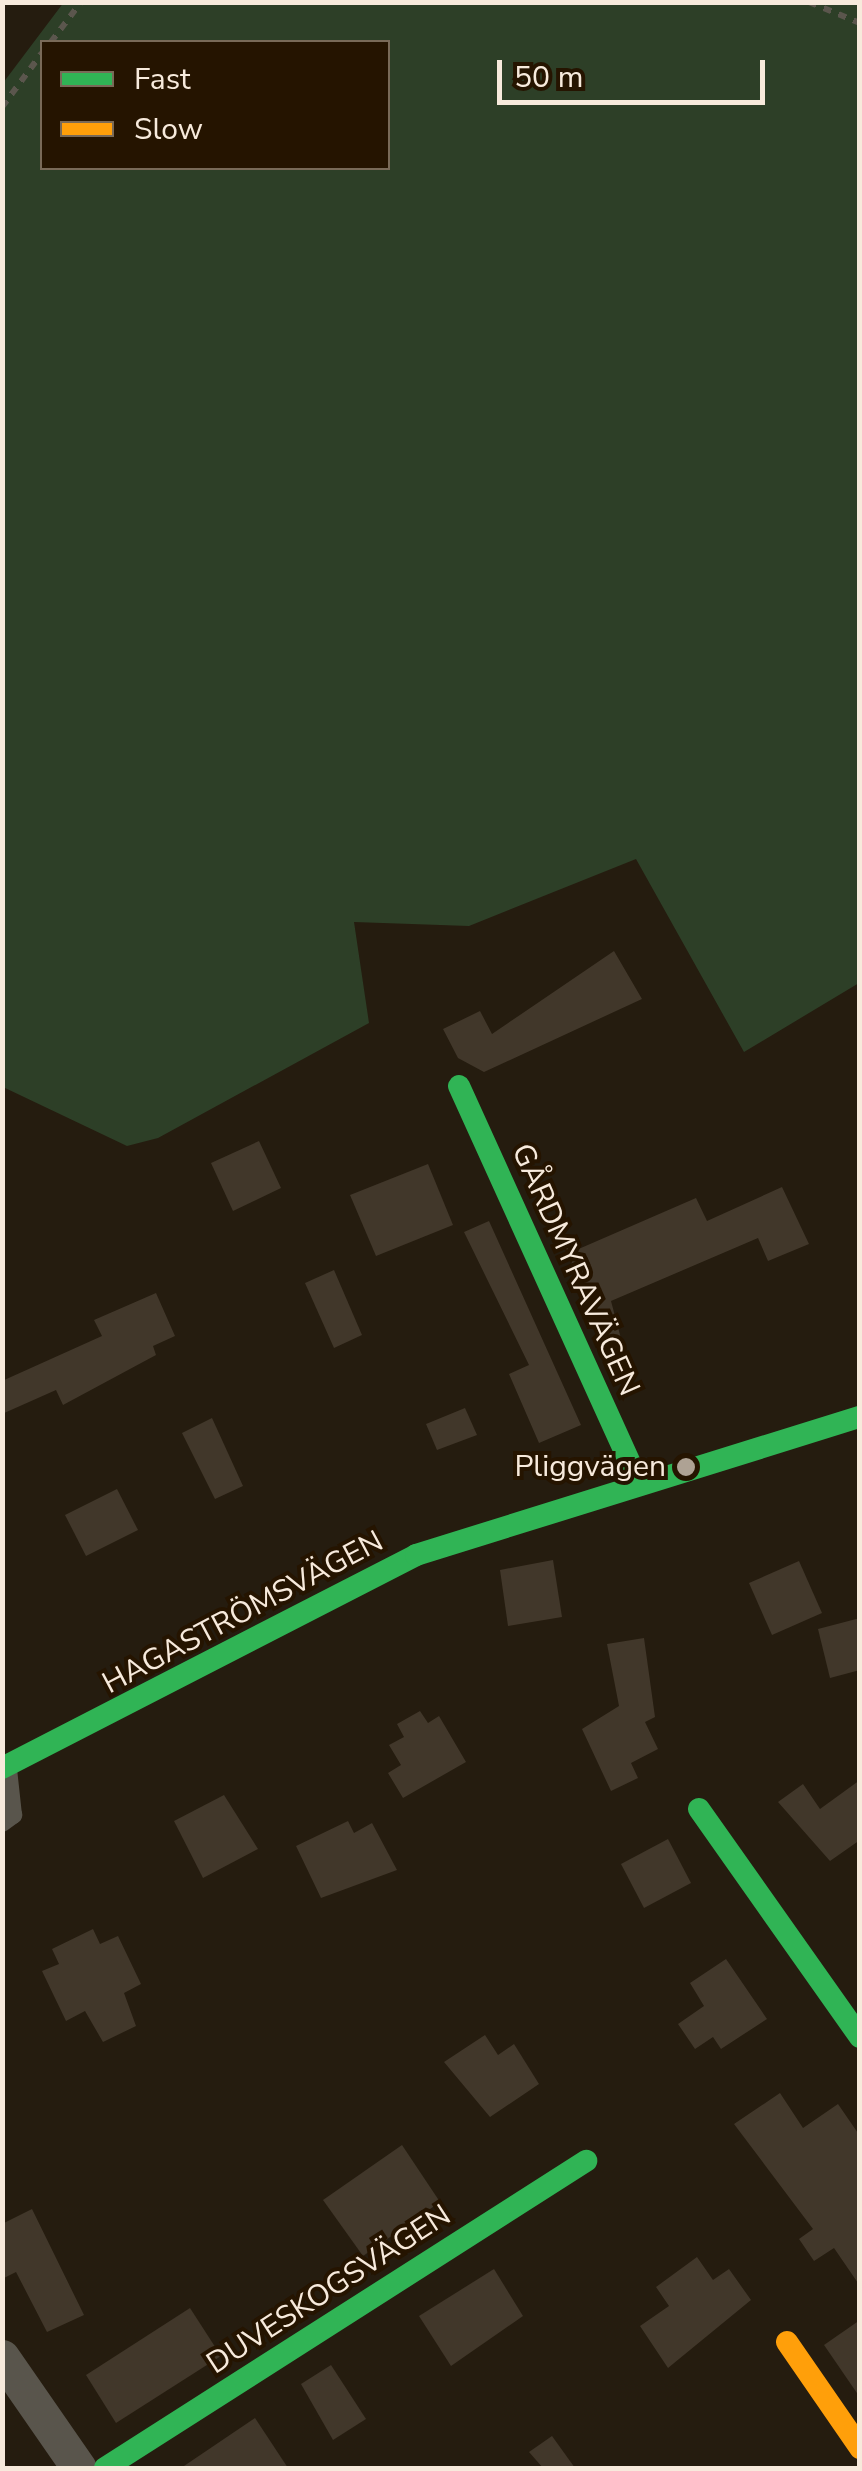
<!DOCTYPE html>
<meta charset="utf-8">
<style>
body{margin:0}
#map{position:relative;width:862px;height:2471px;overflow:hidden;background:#251c0f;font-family:"Nunito Sans",sans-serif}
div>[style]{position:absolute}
.green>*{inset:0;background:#2d3f27}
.building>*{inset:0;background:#41372a}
.path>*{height:6px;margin-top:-3px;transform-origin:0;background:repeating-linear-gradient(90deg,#5b564d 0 8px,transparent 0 16px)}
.lane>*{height:18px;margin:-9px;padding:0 9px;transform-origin:9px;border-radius:9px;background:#59554c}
.street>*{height:35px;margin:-17.5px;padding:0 17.5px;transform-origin:17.5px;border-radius:17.5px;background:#59554c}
.fast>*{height:22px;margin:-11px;padding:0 11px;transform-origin:11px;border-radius:11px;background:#30b455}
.slow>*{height:22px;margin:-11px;padding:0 11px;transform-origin:11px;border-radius:11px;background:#ff9f0a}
.dots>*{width:28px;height:28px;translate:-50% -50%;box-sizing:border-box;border:5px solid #251400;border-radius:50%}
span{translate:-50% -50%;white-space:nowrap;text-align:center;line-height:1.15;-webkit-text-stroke:8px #251400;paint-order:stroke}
.street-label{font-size:30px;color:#f7eadc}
.poi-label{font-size:30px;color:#f7eadc}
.right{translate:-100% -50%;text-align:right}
.frame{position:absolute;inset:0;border:5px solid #f7eadc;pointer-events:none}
.legend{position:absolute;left:40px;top:40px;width:350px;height:130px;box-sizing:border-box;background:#251400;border:2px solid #796a58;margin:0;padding:12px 18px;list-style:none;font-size:30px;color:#f7eadc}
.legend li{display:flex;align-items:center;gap:20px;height:50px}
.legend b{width:50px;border:2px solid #796a58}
.scale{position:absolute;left:497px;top:60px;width:268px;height:45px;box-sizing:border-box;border:5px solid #f7eadc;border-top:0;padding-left:12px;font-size:30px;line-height:35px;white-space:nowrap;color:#f7eadc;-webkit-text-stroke:8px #251400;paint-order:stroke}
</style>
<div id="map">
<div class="green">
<i style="clip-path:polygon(evenodd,64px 2px,859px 3px,859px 983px,744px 1052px,636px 859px,469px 926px,354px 922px,369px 1023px,158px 1138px,127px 1146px,3px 1087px,3px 83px,64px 2px,42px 42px,388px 42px,388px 168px,42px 168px,42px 42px)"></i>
</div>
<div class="building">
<i style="clip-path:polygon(614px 951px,642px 999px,484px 1072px,458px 1058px,443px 1029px,480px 1011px,492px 1034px)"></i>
<i style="clip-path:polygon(259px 1141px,281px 1188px,233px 1211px,211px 1163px)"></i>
<i style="clip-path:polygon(428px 1164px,453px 1225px,376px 1256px,350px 1195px)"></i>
<i style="clip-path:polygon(782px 1187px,809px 1244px,768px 1261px,758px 1238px,611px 1301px,627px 1361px,617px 1365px,563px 1245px,574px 1251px,696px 1198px,707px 1221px)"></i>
<i style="clip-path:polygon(489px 1221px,581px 1425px,539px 1443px,509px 1374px,529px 1365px,464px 1232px)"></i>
<i style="clip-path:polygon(334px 1270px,362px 1335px,334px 1348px,305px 1283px)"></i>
<i style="clip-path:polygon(156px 1293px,175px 1336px,153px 1346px,156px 1355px,63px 1405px,56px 1390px,2px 1414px,2px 1381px,102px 1336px,94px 1320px)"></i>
<i style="clip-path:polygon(465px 1408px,477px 1435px,437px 1450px,426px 1424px)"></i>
<i style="clip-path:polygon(212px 1418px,243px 1486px,215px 1499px,182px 1433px)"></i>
<i style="clip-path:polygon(117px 1489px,138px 1530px,86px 1556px,65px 1515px)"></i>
<i style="clip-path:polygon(553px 1560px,562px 1617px,508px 1626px,500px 1570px)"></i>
<i style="clip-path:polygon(799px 1561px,822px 1613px,772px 1635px,749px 1583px)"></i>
<i style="clip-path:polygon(860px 1618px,860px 1670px,830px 1678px,818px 1629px)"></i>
<i style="clip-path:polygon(644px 1638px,655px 1717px,645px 1722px,658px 1749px,631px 1763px,638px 1778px,611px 1791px,582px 1729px,619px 1706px,607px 1644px)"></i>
<i style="clip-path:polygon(420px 1711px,428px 1723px,439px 1716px,466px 1762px,403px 1798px,388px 1773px,401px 1765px,389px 1745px,404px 1737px,397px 1724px)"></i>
<i style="clip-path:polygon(860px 1780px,860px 1840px,830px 1861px,778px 1802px,803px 1784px,820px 1809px)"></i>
<i style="clip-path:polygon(224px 1795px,258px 1849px,203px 1878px,174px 1821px)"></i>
<i style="clip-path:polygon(348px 1821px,354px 1833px,372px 1823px,397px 1870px,321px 1898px,296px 1846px)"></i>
<i style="clip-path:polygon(668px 1839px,691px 1883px,644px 1908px,621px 1864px)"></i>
<i style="clip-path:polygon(93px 1929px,100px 1944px,118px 1936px,141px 1984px,124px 1993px,136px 2026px,103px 2042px,85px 2011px,66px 2021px,42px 1971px,59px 1964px,52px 1949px)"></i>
<i style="clip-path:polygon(726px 1959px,767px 2019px,721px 2049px,713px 2037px,695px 2049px,678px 2024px,704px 2006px,690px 1983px)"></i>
<i style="clip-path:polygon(485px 2035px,498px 2055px,514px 2044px,539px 2084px,490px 2117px,444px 2062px)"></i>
<i style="clip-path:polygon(780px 2093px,803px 2128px,838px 2104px,860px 2136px,860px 2286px,834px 2248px,814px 2261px,799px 2239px,813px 2229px,734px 2124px)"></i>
<i style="clip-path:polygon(402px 2145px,440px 2202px,363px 2256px,323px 2200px)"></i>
<i style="clip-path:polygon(32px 2209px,84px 2315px,47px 2332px,16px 2272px,2px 2279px,2px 2224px)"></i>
<i style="clip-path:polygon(697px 2257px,713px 2280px,729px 2269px,751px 2300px,668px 2368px,640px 2326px,669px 2306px,656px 2287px)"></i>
<i style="clip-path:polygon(494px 2269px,523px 2316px,451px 2366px,419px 2316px)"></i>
<i style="clip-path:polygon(190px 2308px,221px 2356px,116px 2423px,86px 2375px)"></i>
<i style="clip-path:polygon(860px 2320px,860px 2396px,859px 2396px,824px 2345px)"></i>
<i style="clip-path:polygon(331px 2365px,366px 2419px,333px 2440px,301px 2384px)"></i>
<i style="clip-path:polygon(255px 2418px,288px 2468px,181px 2468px)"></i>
<i style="clip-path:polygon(552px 2436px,575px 2468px,543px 2468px,529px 2452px)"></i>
</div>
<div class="path">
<i style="left:809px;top:2px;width:55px;rotate:22.4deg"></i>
<i style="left:51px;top:42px;width:50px;rotate:-53.1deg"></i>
<i style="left:2px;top:107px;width:67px;rotate:-53.5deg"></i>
</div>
<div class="lane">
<i style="left:2px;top:1823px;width:14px;rotate:-36deg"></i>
<i style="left:13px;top:1815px;width:46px;rotate:-96.2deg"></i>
</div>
<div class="street">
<i style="left:2px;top:2357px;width:135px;rotate:55.3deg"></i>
</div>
<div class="fast">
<i style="left:459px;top:1086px;width:431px;rotate:65.6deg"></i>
<i style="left:2px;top:1768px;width:466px;rotate:-27.2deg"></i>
<i style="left:416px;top:1555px;width:465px;rotate:-17.3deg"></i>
<i style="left:699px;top:1809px;width:279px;rotate:54.8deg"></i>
<i style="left:105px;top:2468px;width:571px;rotate:-32.55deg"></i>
</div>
<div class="slow">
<i style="left:787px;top:2342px;width:129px;rotate:55.4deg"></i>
</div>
<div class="dots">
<i style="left:686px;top:1467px;background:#aea294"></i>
</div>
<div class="street-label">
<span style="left:575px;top:1270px;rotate:66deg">GÅRDMYRAVÄGEN</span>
<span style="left:243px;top:1613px;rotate:-28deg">HAGASTRÖMSVÄGEN</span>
<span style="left:329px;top:2290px;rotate:-33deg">DUVESKOGSVÄGEN</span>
</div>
<div class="poi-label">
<span class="right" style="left:666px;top:1467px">Pliggvägen</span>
</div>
<div class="frame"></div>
<ul class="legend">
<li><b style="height:12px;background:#30b455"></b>Fast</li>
<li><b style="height:12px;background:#ff9f0a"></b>Slow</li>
</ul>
<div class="scale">50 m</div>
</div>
